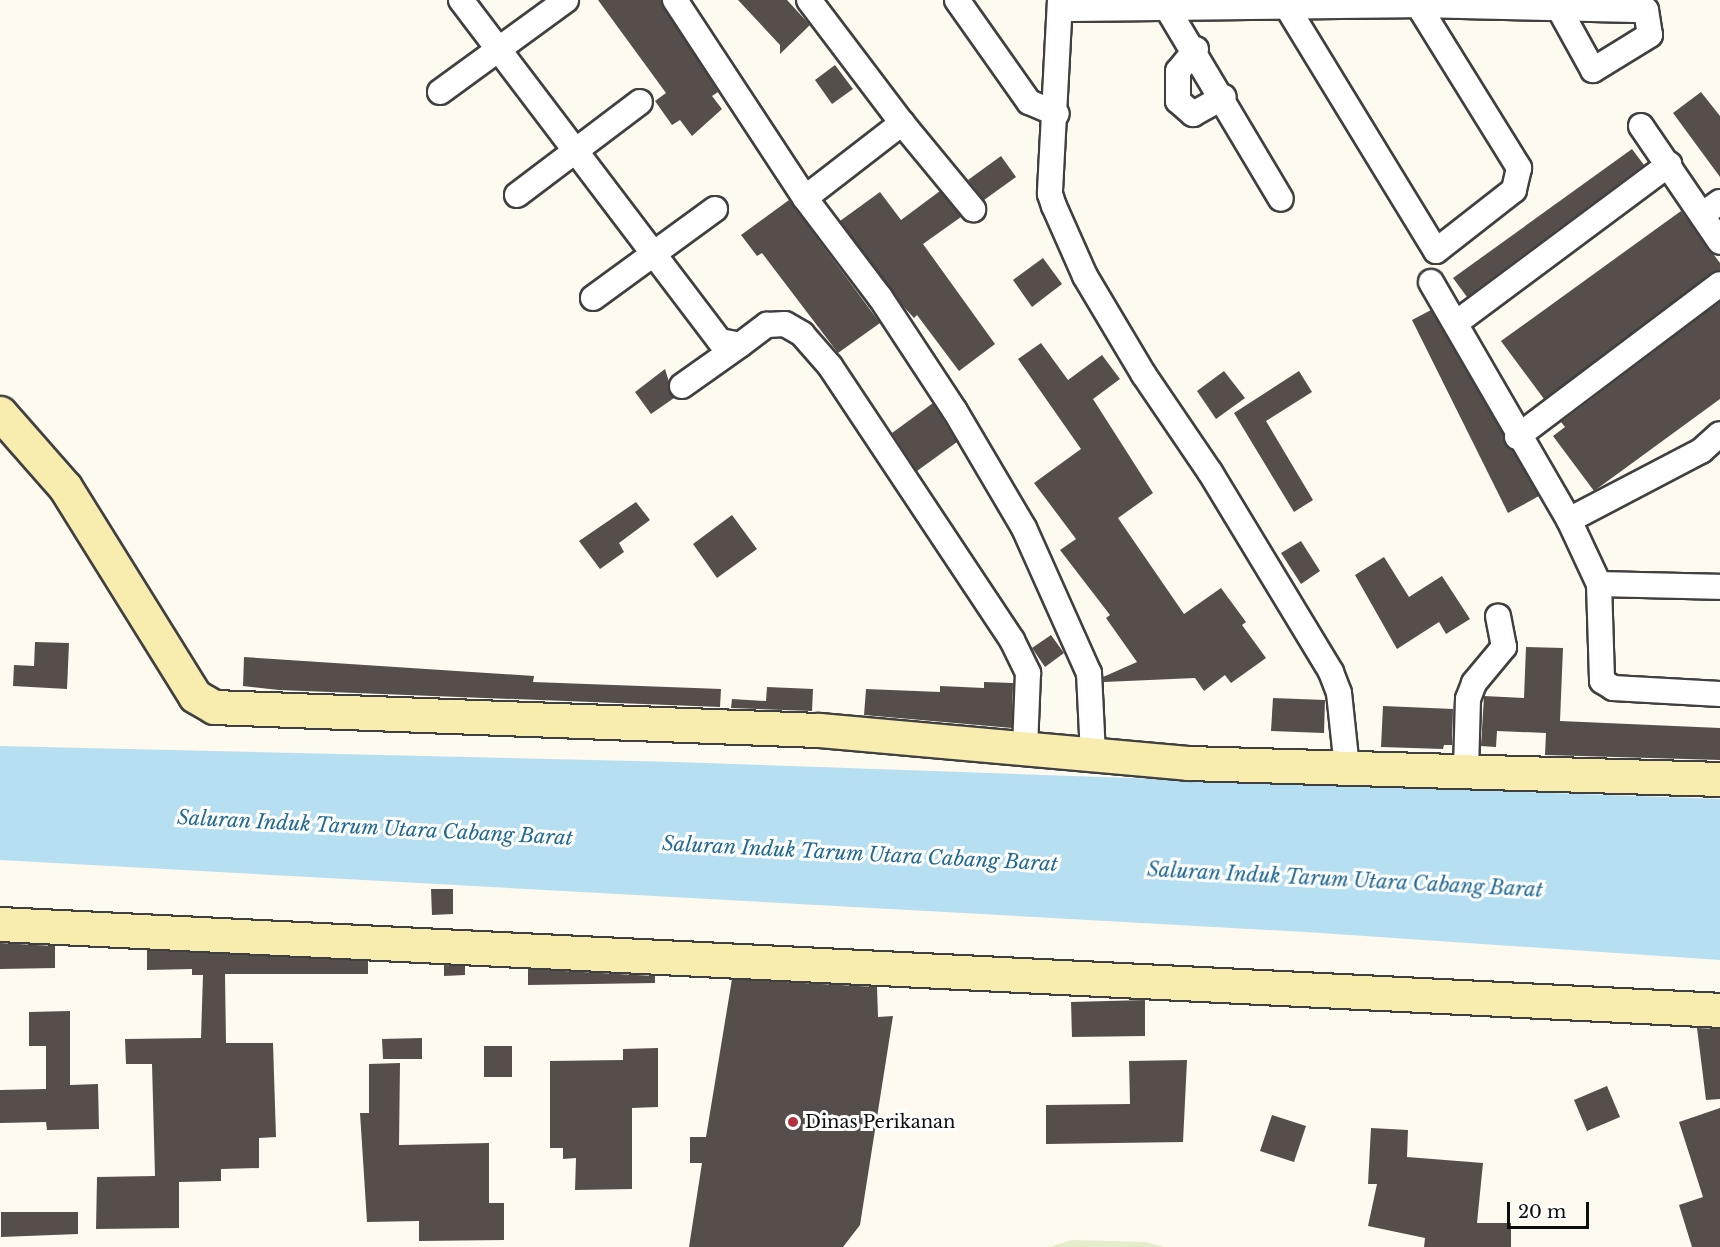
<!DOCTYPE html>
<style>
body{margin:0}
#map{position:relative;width:1720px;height:1247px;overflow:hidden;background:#fefaef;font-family:"Libre Baskerville",serif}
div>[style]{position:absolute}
.pitch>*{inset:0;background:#e4eecc}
.water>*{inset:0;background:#b7dff2}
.building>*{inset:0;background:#554e4b}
.roads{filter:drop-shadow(2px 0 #404040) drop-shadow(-2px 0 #404040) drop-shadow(0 2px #404040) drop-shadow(0 -2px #404040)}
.street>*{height:24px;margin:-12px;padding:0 12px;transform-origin:12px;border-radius:12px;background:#fff}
.secondary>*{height:33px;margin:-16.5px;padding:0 16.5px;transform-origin:16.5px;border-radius:16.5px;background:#f9ecaf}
.dots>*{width:16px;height:16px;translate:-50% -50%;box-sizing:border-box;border:3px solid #fff;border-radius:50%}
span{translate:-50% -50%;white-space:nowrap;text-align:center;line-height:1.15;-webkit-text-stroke:6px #fff;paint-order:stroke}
.poi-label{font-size:18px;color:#0d0d0d}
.left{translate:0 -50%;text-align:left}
.water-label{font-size:20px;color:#206a96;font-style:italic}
.scale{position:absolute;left:1507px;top:1202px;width:82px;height:27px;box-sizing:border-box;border:3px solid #0d0d0d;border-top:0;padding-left:8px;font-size:18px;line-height:21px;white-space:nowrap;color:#0d0d0d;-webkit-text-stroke:4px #fff;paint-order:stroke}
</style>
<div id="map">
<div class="pitch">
<i style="clip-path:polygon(1072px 1240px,1145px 1242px,1165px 1247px,1049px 1247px)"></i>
</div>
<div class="water">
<i style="clip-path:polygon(0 746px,676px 762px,1720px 799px,1720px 960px,1306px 932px,0 860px)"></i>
</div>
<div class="building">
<i style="clip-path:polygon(598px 0,661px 0,718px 92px,712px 96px,722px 109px,692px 136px,680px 120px,672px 125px,655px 101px,666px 93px)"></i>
<i style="clip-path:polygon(738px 0,787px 0,810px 25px,780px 54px,780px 45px)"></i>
<i style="clip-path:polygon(835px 65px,853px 89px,832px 104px,815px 80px)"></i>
<i style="clip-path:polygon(1701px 92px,1720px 116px,1720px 177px,1673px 113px)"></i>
<i style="clip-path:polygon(1632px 149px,1644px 165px,1467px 297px,1453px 278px)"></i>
<i style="clip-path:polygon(1001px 156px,1016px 177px,984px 200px,968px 180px)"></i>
<i style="clip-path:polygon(940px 191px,961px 217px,923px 244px,995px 344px,959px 371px,917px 315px,914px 318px,903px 306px,840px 221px,880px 192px,901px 220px)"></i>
<i style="clip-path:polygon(789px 200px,880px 323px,838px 353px,762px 253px,757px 256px,741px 235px)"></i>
<i style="clip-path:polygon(1681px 211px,1720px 263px,1720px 270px,1544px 399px,1501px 341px)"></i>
<i style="clip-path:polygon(1043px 258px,1062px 284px,1032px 307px,1013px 280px)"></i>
<i style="clip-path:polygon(1720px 302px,1720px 399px,1594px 491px,1553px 436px,1565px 427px,1561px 422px)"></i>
<i style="clip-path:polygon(1431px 310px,1539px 496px,1508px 513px,1412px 320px)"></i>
<i style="clip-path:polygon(1041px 343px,1068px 380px,1102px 355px,1120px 379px,1093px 399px,1153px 493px,1118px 518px,1184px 614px,1221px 588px,1246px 622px,1242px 625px,1266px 658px,1231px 683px,1225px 675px,1204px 691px,1195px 678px,1104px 682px,1103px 677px,1137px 662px,1106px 618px,1110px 615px,1060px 550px,1076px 539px,1034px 483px,1081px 449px,1018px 359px)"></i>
<i style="clip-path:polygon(665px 369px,674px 398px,651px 414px,635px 392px)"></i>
<i style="clip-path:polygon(1224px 371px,1245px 398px,1216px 419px,1197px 391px)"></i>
<i style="clip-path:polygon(1299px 371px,1312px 392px,1266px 421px,1313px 500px,1294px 512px,1234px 413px)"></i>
<i style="clip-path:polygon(933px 403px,957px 442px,917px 471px,892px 433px)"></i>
<i style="clip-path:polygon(636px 502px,650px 520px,619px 543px,624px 552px,600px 569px,579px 541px)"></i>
<i style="clip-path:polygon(732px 515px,757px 549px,717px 578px,693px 544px)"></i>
<i style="clip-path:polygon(1301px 541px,1320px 571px,1301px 584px,1281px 553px)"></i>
<i style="clip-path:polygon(1384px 557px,1409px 597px,1442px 576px,1470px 619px,1446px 634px,1439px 622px,1397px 649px,1355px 575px)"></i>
<i style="clip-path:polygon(1051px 635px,1064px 653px,1045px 667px,1032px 648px)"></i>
<i style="clip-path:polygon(35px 642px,69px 643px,67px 689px,13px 686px,14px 665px,34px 666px)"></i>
<i style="clip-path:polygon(1526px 647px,1563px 648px,1560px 721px,1720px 728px,1720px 760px,1545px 755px,1546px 733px,1497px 731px,1496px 747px,1481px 746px,1484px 696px,1524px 698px)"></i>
<i style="clip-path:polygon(244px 657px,534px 676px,533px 682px,721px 689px,720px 707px,279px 690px,243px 686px)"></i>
<i style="clip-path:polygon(984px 682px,1013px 683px,1012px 728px,864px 715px,866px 689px,940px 692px,940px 686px,984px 688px)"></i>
<i style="clip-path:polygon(767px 687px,813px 689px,812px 711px,731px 708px,732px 699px,766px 701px)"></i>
<i style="clip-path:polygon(1273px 698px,1325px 700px,1324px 733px,1271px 731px)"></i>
<i style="clip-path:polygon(1383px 706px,1453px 709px,1452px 745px,1444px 745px,1443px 749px,1381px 747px)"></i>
<i style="clip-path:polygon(431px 889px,453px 889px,453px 914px,432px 915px)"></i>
<i style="clip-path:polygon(0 943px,55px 946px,55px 968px,0 969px)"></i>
<i style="clip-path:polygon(147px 950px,368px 961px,368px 974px,225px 974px,226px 1043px,273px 1043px,276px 1137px,259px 1138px,259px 1168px,221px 1169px,221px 1181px,179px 1182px,179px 1228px,96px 1229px,97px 1177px,155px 1176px,152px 1064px,126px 1064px,125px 1039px,201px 1038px,203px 975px,192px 975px,192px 969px,147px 970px)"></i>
<i style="clip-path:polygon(444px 965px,465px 966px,465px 975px,444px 976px)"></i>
<i style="clip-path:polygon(528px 969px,655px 976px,655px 983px,528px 985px)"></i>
<i style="clip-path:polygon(732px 979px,877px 987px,878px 1017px,893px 1016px,860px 1225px,843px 1247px,689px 1247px,702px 1163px,690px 1163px,690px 1137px,706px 1137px)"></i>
<i style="clip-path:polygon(1145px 1000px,1145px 1036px,1072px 1037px,1071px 1002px)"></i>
<i style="clip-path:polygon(70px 1011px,70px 1085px,98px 1084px,99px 1129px,47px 1130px,46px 1122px,0 1123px,0 1090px,46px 1089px,46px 1046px,29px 1046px,29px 1012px)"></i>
<i style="clip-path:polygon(1697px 1028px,1720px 1029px,1720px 1099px,1706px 1100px)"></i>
<i style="clip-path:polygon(422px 1038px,422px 1059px,383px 1059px,382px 1039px)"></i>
<i style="clip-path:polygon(484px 1046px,512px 1046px,512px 1077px,484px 1077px)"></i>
<i style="clip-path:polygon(658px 1048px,658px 1107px,632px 1108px,632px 1189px,575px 1190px,576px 1158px,563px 1159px,563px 1148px,550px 1148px,550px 1061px,623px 1060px,623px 1049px)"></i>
<i style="clip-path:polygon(1187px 1060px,1183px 1142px,1046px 1144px,1046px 1105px,1130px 1104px,1129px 1061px)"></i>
<i style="clip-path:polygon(400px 1063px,399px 1145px,489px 1143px,489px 1203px,504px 1203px,504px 1240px,419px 1241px,419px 1221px,367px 1222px,360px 1113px,369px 1113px,369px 1064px)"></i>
<i style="clip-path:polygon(1607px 1086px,1620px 1117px,1587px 1131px,1574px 1100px)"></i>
<i style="clip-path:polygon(1720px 1108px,1720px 1247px,1692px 1247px,1679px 1205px,1703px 1197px,1679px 1122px)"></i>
<i style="clip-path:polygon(1272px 1115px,1306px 1126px,1294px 1162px,1260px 1151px)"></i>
<i style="clip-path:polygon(1371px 1128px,1408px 1130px,1407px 1157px,1483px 1163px,1477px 1223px,1511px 1223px,1511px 1247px,1424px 1247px,1425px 1238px,1368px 1226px,1377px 1184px,1368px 1184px)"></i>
<i style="clip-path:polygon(1px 1212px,78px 1212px,78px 1234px,1px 1237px)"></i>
</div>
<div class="roads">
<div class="street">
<i style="left:461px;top:0;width:428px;rotate:52.8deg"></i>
<i style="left:720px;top:341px;width:20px;rotate:11deg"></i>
<i style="left:740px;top:345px;width:34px;rotate:-37deg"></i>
<i style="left:767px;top:325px;width:18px;rotate:-3deg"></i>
<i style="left:785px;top:324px;width:20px;rotate:30deg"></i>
<i style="left:802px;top:334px;width:43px;rotate:48.8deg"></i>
<i style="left:830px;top:366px;width:329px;rotate:56.4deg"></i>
<i style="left:1012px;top:640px;width:37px;rotate:64deg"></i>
<i style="left:1028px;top:673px;width:76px;rotate:92.3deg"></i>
<i style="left:675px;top:0;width:237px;rotate:56.7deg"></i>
<i style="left:805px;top:198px;width:124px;rotate:52.9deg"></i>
<i style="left:880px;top:297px;width:136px;rotate:56.7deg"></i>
<i style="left:955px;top:411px;width:136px;rotate:59.5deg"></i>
<i style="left:1024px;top:528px;width:159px;rotate:65.9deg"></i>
<i style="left:1089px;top:673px;width:82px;rotate:87.2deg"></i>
<i style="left:957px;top:0;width:125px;rotate:54.8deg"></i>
<i style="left:1029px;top:102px;width:30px;rotate:23deg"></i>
<i style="left:1060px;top:0;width:194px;rotate:93deg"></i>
<i style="left:1050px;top:194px;width:13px;rotate:72deg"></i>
<i style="left:1054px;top:206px;width:77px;rotate:66.1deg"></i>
<i style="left:1085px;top:276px;width:115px;rotate:59.2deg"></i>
<i style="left:1144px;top:375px;width:117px;rotate:55.8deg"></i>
<i style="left:1210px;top:472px;width:234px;rotate:58.8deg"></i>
<i style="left:1331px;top:672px;width:22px;rotate:69deg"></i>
<i style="left:1339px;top:693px;width:75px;rotate:83.9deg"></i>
<i style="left:1168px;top:0;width:8px;rotate:97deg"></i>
<i style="left:1167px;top:8px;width:222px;rotate:59.2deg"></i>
<i style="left:1416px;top:0;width:5px;rotate:68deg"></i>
<i style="left:1418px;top:5px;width:228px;rotate:1.3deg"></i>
<i style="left:1646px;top:10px;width:25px;rotate:81deg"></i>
<i style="left:1650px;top:35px;width:67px;rotate:148.4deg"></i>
<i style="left:1593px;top:70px;width:64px;rotate:-119deg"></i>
<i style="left:1060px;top:9px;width:358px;rotate:-0.6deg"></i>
<i style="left:1418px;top:5px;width:192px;rotate:58.2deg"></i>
<i style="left:1519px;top:168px;width:23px;rotate:103deg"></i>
<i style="left:1514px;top:190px;width:99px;rotate:142deg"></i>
<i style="left:1436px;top:251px;width:286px;rotate:-121.4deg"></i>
<i style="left:1196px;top:49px;width:28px;rotate:129deg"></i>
<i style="left:1178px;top:71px;width:30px;rotate:90deg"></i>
<i style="left:1178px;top:101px;width:20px;rotate:41deg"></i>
<i style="left:1193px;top:114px;width:35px;rotate:-29deg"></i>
<i style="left:440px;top:92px;width:156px;rotate:-36.1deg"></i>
<i style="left:902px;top:123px;width:112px;rotate:50.5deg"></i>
<i style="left:1641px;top:126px;width:140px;rotate:55.7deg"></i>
<i style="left:517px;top:195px;width:154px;rotate:-37.1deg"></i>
<i style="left:805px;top:198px;width:123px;rotate:-37.7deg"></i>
<i style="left:902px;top:123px;width:154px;rotate:-127.1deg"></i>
<i style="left:1702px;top:215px;width:22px;rotate:-36deg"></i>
<i style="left:1431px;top:282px;width:275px;rotate:59.9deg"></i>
<i style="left:1569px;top:520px;width:71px;rotate:64.9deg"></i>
<i style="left:1599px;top:584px;width:97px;rotate:88.2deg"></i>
<i style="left:1602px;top:681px;width:13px;rotate:32deg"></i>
<i style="left:1613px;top:688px;width:107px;rotate:3.2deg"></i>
<i style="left:593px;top:298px;width:151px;rotate:-36.1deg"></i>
<i style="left:1456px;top:323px;width:266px;rotate:-36.7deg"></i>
<i style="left:682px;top:386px;width:71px;rotate:-35.3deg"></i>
<i style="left:1517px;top:437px;width:254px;rotate:-37deg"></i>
<i style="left:1569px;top:520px;width:149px;rotate:-27.6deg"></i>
<i style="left:1701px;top:451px;width:25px;rotate:-42deg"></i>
<i style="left:1599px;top:584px;width:121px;rotate:1.4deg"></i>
<i style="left:1466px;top:770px;width:71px;rotate:-88.4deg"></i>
<i style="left:1468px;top:699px;width:17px;rotate:-69deg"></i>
<i style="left:1474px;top:683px;width:47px;rotate:-50.2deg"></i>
<i style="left:1504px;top:647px;width:31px;rotate:-101deg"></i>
</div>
<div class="secondary">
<i style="left:0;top:413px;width:98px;rotate:48.7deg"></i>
<i style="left:65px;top:487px;width:246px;rotate:58.1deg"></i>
<i style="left:195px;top:696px;width:22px;rotate:30deg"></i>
<i style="left:214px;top:707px;width:605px;rotate:2.18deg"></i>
<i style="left:819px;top:730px;width:370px;rotate:5.1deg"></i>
<i style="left:1188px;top:763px;width:532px;rotate:1.72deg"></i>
<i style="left:0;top:924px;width:1722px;rotate:2.86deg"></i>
</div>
</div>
<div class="dots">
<i style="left:793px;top:1122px;background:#b3303e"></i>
</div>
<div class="poi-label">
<span class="left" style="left:805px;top:1122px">Dinas Perikanan</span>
</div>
<div class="water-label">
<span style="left:375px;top:828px;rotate:3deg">Saluran Induk Tarum Utara Cabang Barat</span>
<span style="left:860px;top:854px;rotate:3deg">Saluran Induk Tarum Utara Cabang Barat</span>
<span style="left:1345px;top:880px;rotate:3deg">Saluran Induk Tarum Utara Cabang Barat</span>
</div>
<div class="scale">20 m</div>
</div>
